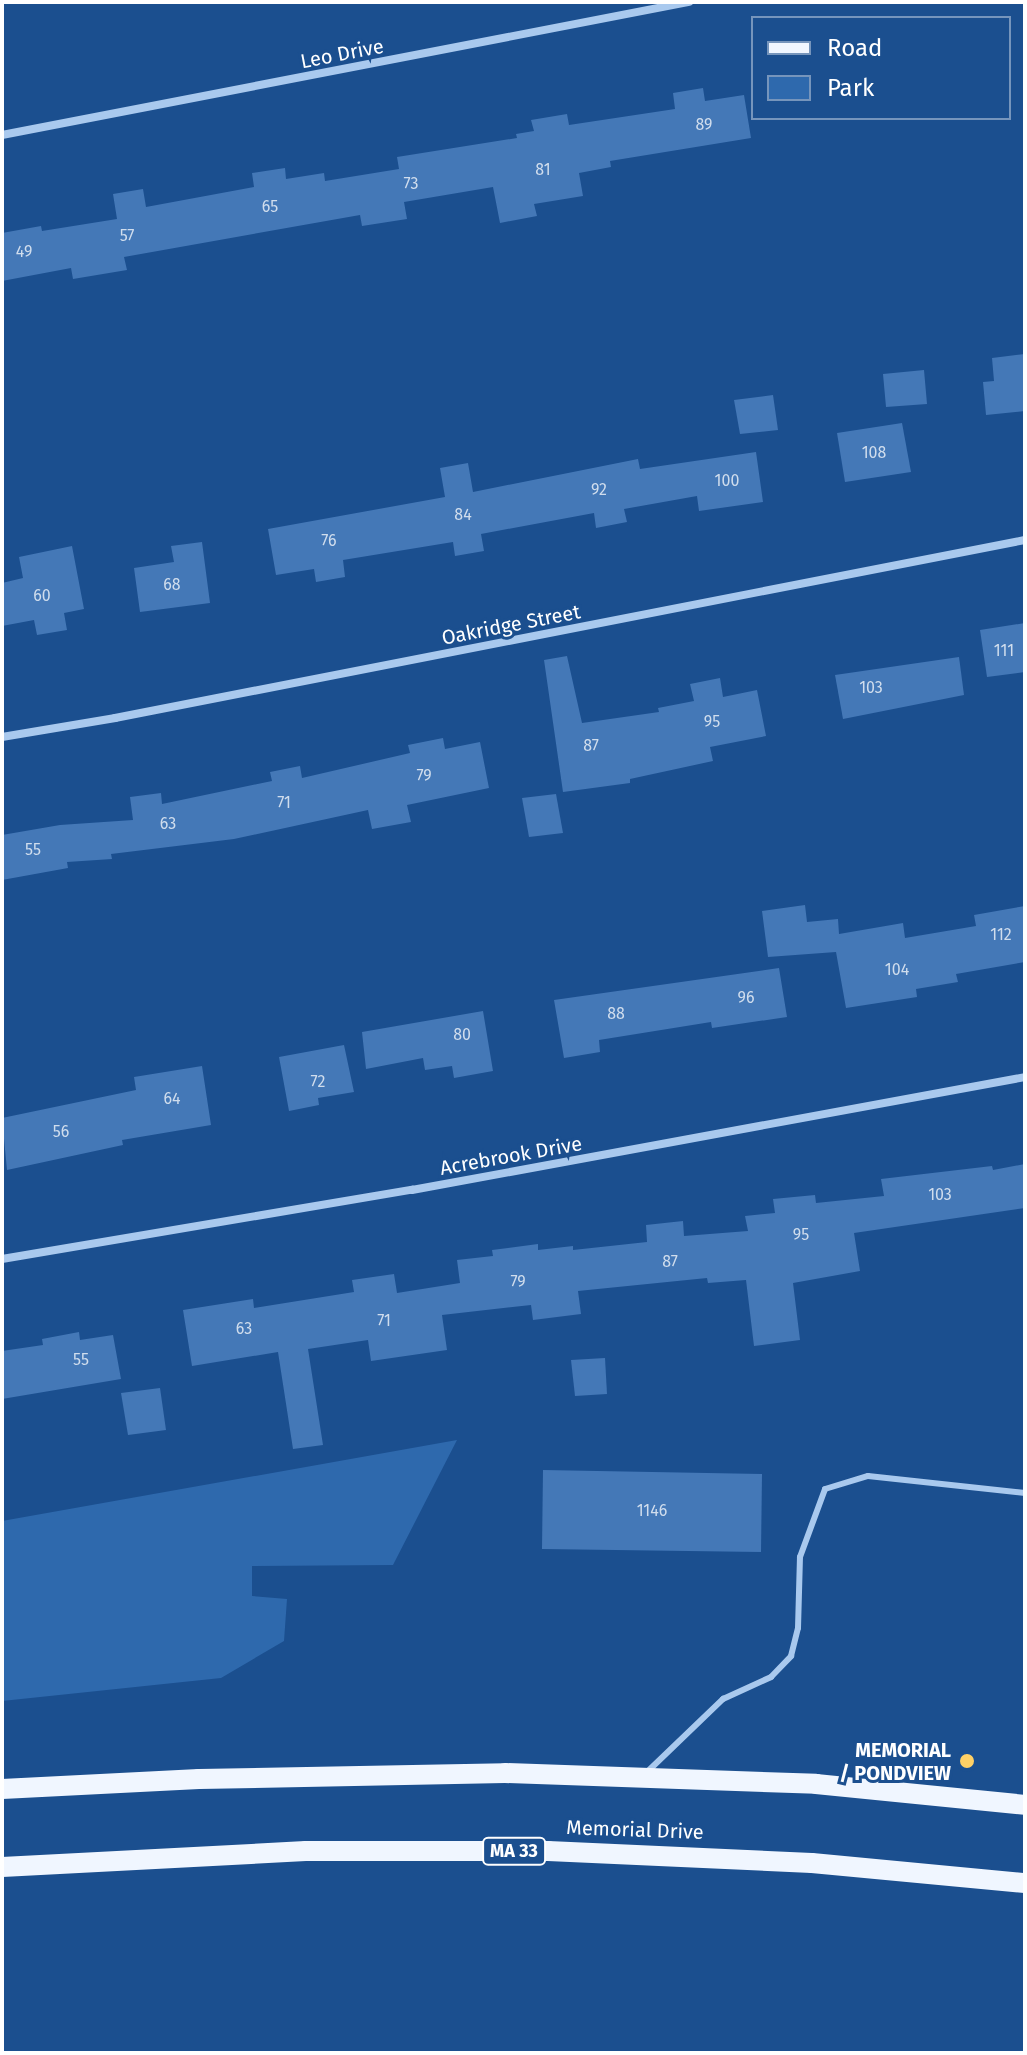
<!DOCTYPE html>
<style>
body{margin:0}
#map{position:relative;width:1027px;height:2055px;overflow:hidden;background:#1b4f8f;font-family:"Fira Sans",sans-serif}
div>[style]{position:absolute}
.green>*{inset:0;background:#2e69ad}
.building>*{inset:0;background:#4478b7}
.lane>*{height:6px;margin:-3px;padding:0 3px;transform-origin:3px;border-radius:3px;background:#a9c9ee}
.street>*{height:8px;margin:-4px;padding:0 4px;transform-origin:4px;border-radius:4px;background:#a9c9ee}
.primary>*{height:20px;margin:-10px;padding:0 10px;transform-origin:10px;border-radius:10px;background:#f0f6ff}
.dots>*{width:22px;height:22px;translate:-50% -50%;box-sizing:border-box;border:4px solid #1b4f8f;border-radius:50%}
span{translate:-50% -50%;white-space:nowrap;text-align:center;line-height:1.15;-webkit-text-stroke:6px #1b4f8f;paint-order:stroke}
.number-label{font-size:16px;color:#d0dded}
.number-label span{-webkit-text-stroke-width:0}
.shield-label span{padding:2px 6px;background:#1b4f8f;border:2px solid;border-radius:6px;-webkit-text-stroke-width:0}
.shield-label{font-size:18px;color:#fff;font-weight:700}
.street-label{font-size:20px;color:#fff}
.poi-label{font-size:20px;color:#fff;font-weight:700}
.right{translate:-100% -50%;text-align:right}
.frame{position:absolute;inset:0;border:4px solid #fff;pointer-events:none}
.legend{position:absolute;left:751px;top:16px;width:260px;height:104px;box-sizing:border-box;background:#1b4f8f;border:2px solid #7695bc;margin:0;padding:10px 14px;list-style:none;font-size:24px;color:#fff}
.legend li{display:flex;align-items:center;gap:16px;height:40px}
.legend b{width:40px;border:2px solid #7695bc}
</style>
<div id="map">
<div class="green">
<i style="clip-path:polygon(457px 1440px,393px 1565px,252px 1566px,252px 1596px,287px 1599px,284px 1641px,221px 1678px,2px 1701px,2px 1521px)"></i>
</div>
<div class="building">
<i style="clip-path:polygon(703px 88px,705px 101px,744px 95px,751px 138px,610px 161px,611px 167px,579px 173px,583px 196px,534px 204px,537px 216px,500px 223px,493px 187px,404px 202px,407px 219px,362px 226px,360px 215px,124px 257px,127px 270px,73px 279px,71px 268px,2px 281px,2px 233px,41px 226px,42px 231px,117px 219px,113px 194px,143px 189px,146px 207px,254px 187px,252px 173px,285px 168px,286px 179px,324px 173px,325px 181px,399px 169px,397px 157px,517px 138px,516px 134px,534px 131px,531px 120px,567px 114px,569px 125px,675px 109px,673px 93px)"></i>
<i style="clip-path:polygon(1025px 354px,1025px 411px,986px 415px,983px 382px,994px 381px,992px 358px)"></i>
<i style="clip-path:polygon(924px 370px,927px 404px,886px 407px,883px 374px)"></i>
<i style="clip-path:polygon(773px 395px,778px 430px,740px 434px,734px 400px)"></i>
<i style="clip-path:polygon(902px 423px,911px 472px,845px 482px,837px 433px)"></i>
<i style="clip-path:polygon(756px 452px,763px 502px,699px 511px,697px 496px,624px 509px,627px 522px,596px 528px,594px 513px,481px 534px,484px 551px,455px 556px,453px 542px,343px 560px,345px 577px,316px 582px,314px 569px,276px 575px,268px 529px,445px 497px,440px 468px,468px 463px,473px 492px,638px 459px,640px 469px)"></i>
<i style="clip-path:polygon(202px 542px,210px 603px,140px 612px,134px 568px,174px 562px,171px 546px)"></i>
<i style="clip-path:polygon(72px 546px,84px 609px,64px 613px,67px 630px,37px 635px,34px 620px,2px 626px,2px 583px,23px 578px,19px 557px)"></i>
<i style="clip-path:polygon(1025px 623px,1025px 672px,987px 677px,980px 630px)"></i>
<i style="clip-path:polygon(567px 656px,582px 723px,659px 712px,658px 708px,694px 701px,690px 684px,720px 678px,723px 697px,757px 690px,766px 736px,710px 747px,713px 761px,630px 779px,630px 783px,563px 792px,544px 660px)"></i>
<i style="clip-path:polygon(959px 657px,964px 695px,843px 719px,835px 675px)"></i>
<i style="clip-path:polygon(443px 738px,445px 749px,480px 742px,489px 788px,407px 805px,411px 822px,372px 829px,368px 810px,234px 839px,111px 854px,112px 859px,67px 862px,68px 868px,2px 880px,2px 835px,60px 825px,133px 820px,130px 797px,161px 793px,162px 804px,272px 781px,270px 772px,300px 766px,302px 778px,410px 753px,408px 745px)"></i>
<i style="clip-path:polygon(556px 794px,563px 833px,529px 837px,522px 798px)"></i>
<i style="clip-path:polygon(805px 905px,807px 922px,838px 919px,839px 934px,903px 923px,905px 938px,976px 926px,974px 915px,1025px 906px,1025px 962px,956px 974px,958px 982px,916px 989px,917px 997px,846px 1008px,836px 952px,768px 957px,762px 911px)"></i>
<i style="clip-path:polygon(779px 968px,787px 1017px,712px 1028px,711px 1022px,599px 1040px,600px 1052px,564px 1058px,554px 1000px)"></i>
<i style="clip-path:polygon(483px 1011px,493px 1071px,454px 1078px,452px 1066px,425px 1070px,423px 1058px,366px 1069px,362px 1032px)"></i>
<i style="clip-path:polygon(344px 1045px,354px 1092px,318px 1098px,319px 1105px,289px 1111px,279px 1057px)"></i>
<i style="clip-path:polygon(202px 1066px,211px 1125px,122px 1140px,123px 1145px,7px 1170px,2px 1118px,136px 1090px,134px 1077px)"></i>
<i style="clip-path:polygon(1025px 1164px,1025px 1208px,854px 1233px,860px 1271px,793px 1283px,800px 1340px,754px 1346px,746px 1280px,708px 1283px,707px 1278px,578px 1291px,581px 1314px,533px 1320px,531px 1305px,442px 1315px,447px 1350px,371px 1361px,368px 1340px,308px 1349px,323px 1445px,293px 1449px,278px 1352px,192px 1366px,183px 1310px,253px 1299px,254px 1308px,354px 1292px,352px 1280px,394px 1274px,397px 1293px,460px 1283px,457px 1260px,493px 1256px,492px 1250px,538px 1244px,538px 1250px,573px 1246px,573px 1250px,647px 1242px,646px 1225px,683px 1221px,684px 1236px,748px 1231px,745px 1216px,775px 1213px,773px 1199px,815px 1195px,816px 1203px,884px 1196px,881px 1179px,992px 1166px,993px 1170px)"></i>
<i style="clip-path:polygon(79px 1332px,80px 1340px,113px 1335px,121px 1379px,2px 1399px,2px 1351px,43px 1345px,42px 1339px)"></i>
<i style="clip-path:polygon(605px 1358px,607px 1394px,575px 1396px,571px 1360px)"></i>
<i style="clip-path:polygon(160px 1388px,166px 1430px,128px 1435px,121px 1393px)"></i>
<i style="clip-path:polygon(543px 1470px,762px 1474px,761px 1552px,542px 1549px)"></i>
</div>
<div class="lane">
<i style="left:646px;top:1773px;width:107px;rotate:-43.9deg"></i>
<i style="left:723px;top:1699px;width:53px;rotate:-24.6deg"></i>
<i style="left:771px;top:1677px;width:29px;rotate:-46deg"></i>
<i style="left:791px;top:1656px;width:29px;rotate:-76deg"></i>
<i style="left:798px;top:1628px;width:71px;rotate:-88.4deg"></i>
<i style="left:800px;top:1557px;width:72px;rotate:-69.8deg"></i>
<i style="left:825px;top:1489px;width:45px;rotate:-16.8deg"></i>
<i style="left:868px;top:1476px;width:158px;rotate:6.2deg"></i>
</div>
<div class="street">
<i style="left:2px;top:135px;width:700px;rotate:-10.96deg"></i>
<i style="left:2px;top:737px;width:115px;rotate:-9.5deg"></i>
<i style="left:115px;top:718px;width:927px;rotate:-11.07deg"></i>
<i style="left:2px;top:1259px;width:416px;rotate:-9.6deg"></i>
<i style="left:412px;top:1190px;width:623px;rotate:-10.44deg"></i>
</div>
<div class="primary">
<i style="left:2px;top:1789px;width:197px;rotate:-2.9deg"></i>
<i style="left:199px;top:1779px;width:306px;rotate:-1.1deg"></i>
<i style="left:505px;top:1773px;width:311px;rotate:2deg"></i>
<i style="left:816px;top:1784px;width:210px;rotate:5.7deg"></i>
<i style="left:2px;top:1867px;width:304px;rotate:-3deg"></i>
<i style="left:306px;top:1851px;width:242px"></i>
<i style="left:548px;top:1851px;width:264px;rotate:2.6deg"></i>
<i style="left:812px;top:1863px;width:214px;rotate:5.4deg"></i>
</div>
<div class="dots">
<i style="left:967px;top:1761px;background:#ffd166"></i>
</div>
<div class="number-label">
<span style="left:704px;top:125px">89</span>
<span style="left:543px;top:170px">81</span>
<span style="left:411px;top:184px">73</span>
<span style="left:270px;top:207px">65</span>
<span style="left:127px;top:236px">57</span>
<span style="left:24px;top:252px">49</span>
<span style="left:874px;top:453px">108</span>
<span style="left:727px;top:481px">100</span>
<span style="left:599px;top:490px">92</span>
<span style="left:463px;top:515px">84</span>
<span style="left:329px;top:541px">76</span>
<span style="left:172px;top:585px">68</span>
<span style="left:42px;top:596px">60</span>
<span style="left:1004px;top:651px">111</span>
<span style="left:871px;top:688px">103</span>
<span style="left:712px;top:722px">95</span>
<span style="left:591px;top:746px">87</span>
<span style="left:424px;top:776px">79</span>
<span style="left:284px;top:803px">71</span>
<span style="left:168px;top:824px">63</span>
<span style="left:33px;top:850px">55</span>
<span style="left:1001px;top:935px">112</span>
<span style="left:897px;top:970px">104</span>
<span style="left:746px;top:998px">96</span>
<span style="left:616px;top:1014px">88</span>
<span style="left:462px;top:1035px">80</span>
<span style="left:318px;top:1082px">72</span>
<span style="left:172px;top:1099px">64</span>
<span style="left:61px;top:1132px">56</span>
<span style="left:940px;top:1195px">103</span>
<span style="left:801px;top:1235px">95</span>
<span style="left:670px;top:1262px">87</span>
<span style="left:518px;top:1282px">79</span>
<span style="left:384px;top:1321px">71</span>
<span style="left:244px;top:1329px">63</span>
<span style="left:81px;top:1360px">55</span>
<span style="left:652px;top:1511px">1146</span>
</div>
<div class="shield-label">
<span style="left:514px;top:1851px">MA 33</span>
</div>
<div class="street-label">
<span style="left:342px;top:54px;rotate:-11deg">Leo Drive</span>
<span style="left:511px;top:625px;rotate:-11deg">Oakridge Street</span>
<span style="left:511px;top:1156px;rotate:-10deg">Acrebrook Drive</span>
<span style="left:635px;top:1830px;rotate:2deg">Memorial Drive</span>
</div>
<div class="poi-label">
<span class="right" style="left:951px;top:1762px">MEMORIAL<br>/ PONDVIEW</span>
</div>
<div class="frame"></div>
<ul class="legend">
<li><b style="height:10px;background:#f0f6ff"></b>Road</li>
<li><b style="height:22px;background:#2e69ad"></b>Park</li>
</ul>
</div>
